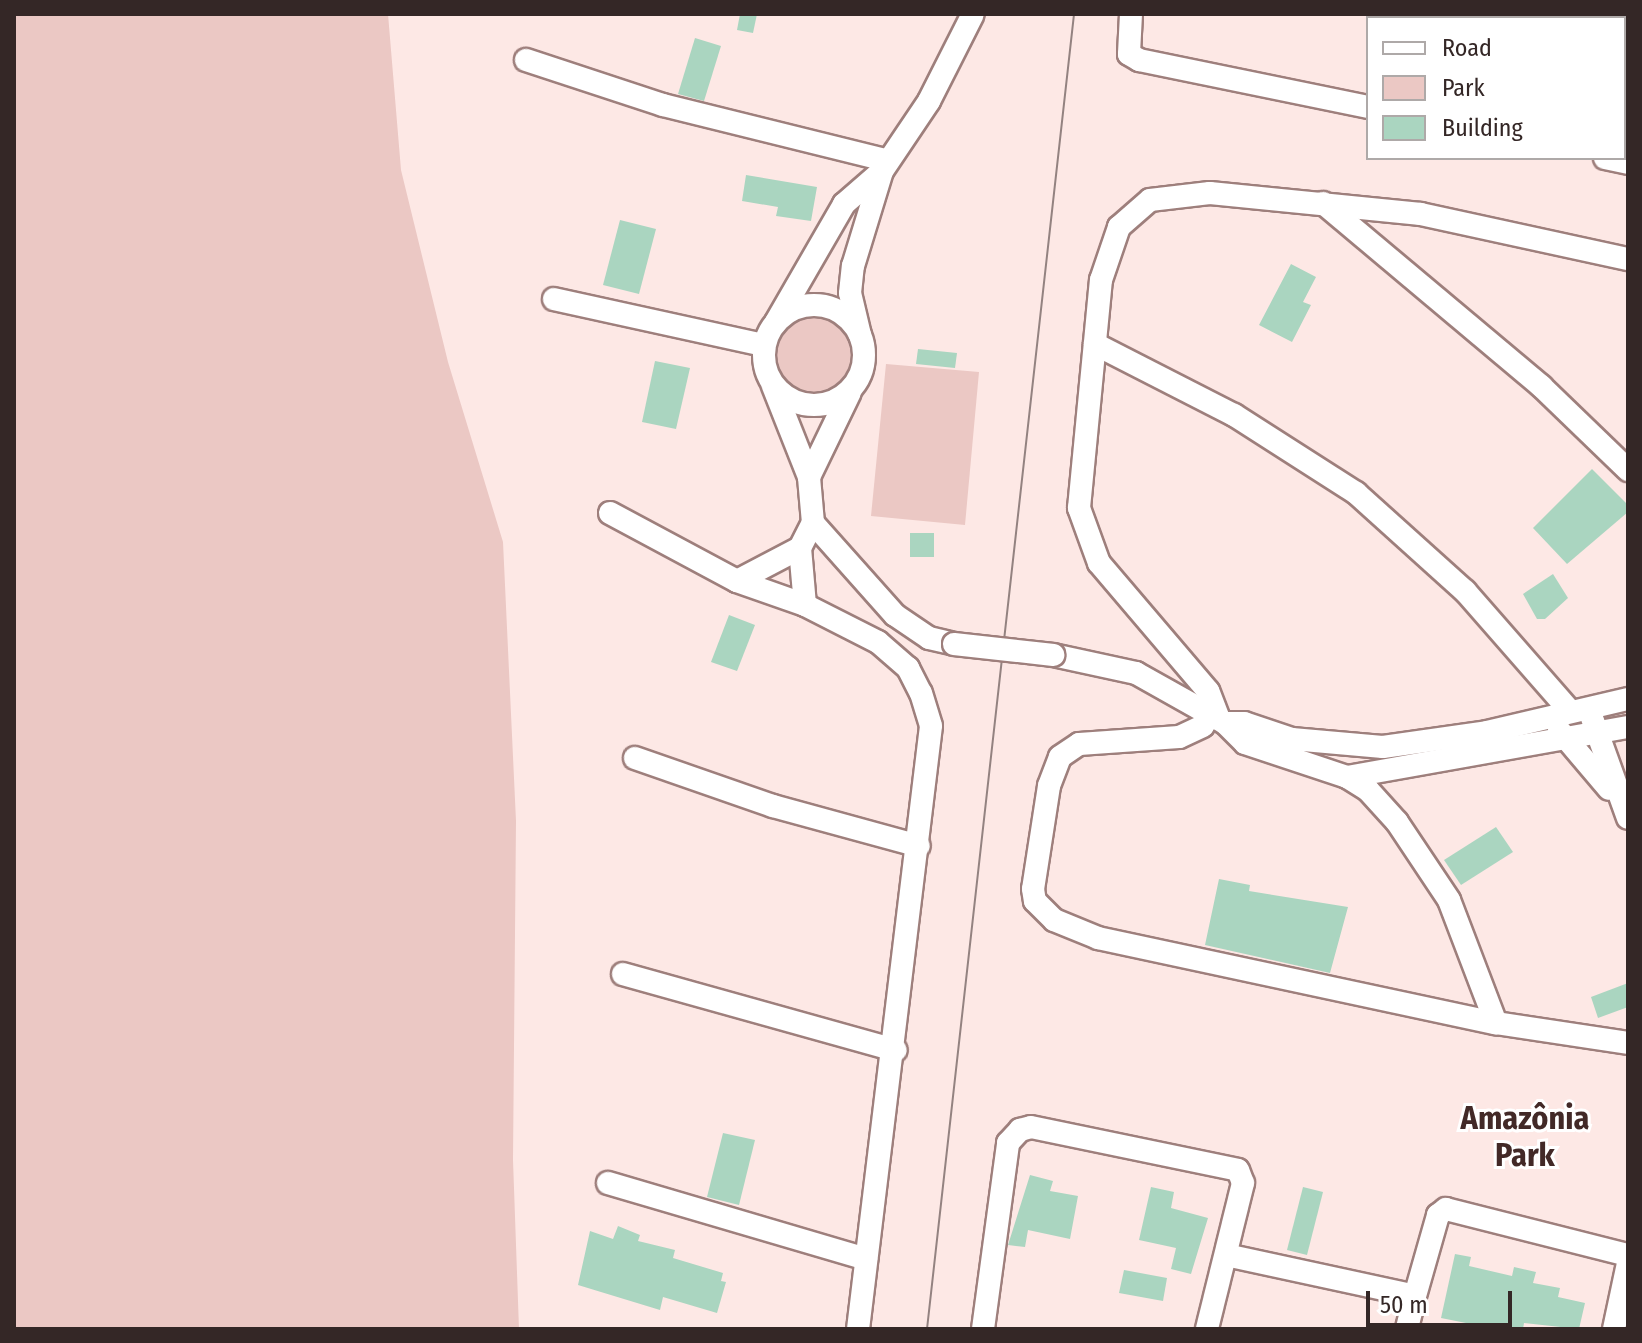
<!DOCTYPE html>
<meta charset="utf-8">
<style>
body{margin:0}
#map{position:relative;width:1642px;height:1343px;overflow:hidden;background:#fde8e5;font-family:"Fira Sans Condensed",sans-serif}
div>[style]{position:absolute}
.green>*{inset:0;background:#ebc8c4}
.round{border-radius:50%}
.building>*{inset:0;background:#aad5c0}
.roads{filter:drop-shadow(2px 0 #9e7f7c) drop-shadow(-2px 0 #9e7f7c) drop-shadow(0 2px #9e7f7c) drop-shadow(0 -2px #9e7f7c)}
.minor>*{height:22px;margin:-11px;padding:0 11px;transform-origin:11px;border-radius:11px;background:#fff}
.minor>.ring{margin:-11px;padding:0;box-sizing:content-box;background:none;border:22px solid #fff;border-radius:50%}
.tram>*{height:2px;margin:-1px;padding:0 1px;transform-origin:1px;border-radius:1px;background:#938280}
.bridges{filter:drop-shadow(2px 0 #9e7f7c) drop-shadow(-2px 0 #9e7f7c) drop-shadow(0 2px #9e7f7c) drop-shadow(0 -2px #9e7f7c)}
.minor-bridge>*{height:22px;margin:-11px;padding:0 11px;transform-origin:11px;border-radius:11px;background:#fff}
span{translate:-50% -50%;white-space:nowrap;text-align:center;line-height:1.15;-webkit-text-stroke:6px #fff;paint-order:stroke}
.district-label{font-size:32px;color:#422927;font-weight:700}
.frame{position:absolute;inset:0;border:16px solid #342726;pointer-events:none}
.legend{position:absolute;left:1366px;top:16px;width:260px;height:144px;box-sizing:border-box;background:#fff;border:2px solid #aea9a8;margin:0;padding:10px 14px;list-style:none;font-size:24px;color:#342726}
.legend li{display:flex;align-items:center;gap:16px;height:40px}
.legend b{width:40px;border:2px solid #aea9a8}
.scale{position:absolute;left:1366px;top:1291px;width:146px;height:36px;box-sizing:border-box;border:4px solid #342726;border-top:0;padding-left:10px;font-size:24px;line-height:28px;white-space:nowrap;color:#342726;-webkit-text-stroke:6px #fff;paint-order:stroke}
</style>
<div id="map">
<div class="green">
<i style="clip-path:polygon(14px 14px,388px 14px,401px 170px,448px 362px,503px 542px,516px 821px,513px 1160px,519px 1329px,14px 1329px)"></i>
<i class="round" style="left:773px;top:314px;width:82px;height:82px"></i>
<i style="clip-path:polygon(886px 364px,979px 372px,965px 525px,871px 516px)"></i>
</div>
<div class="building">
<i style="clip-path:polygon(740px 14px,757px 14px,753px 33px,737px 30px)"></i>
<i style="clip-path:polygon(695px 38px,721px 46px,704px 101px,678px 94px)"></i>
<i style="clip-path:polygon(746px 175px,817px 187px,811px 221px,776px 216px,778px 207px,742px 201px)"></i>
<i style="clip-path:polygon(620px 220px,656px 229px,639px 294px,603px 285px)"></i>
<i style="clip-path:polygon(1291px 264px,1316px 277px,1303px 302px,1311px 305px,1292px 342px,1259px 325px)"></i>
<i style="clip-path:polygon(918px 349px,957px 353px,955px 368px,916px 364px)"></i>
<i style="clip-path:polygon(655px 361px,690px 368px,676px 429px,642px 422px)"></i>
<i style="clip-path:polygon(1592px 469px,1628px 505px,1628px 512px,1567px 564px,1533px 528px)"></i>
<i style="clip-path:polygon(910px 533px,934px 533px,934px 557px,910px 557px)"></i>
<i style="clip-path:polygon(1553px 574px,1568px 598px,1545px 619px,1537px 619px,1523px 594px)"></i>
<i style="clip-path:polygon(729px 615px,755px 625px,737px 671px,711px 662px)"></i>
<i style="clip-path:polygon(1496px 827px,1513px 852px,1461px 885px,1444px 860px)"></i>
<i style="clip-path:polygon(1219px 879px,1250px 885px,1249px 891px,1348px 907px,1330px 973px,1205px 945px)"></i>
<i style="clip-path:polygon(1628px 983px,1628px 1007px,1598px 1018px,1591px 997px)"></i>
<i style="clip-path:polygon(723px 1133px,755px 1140px,739px 1205px,707px 1197px)"></i>
<i style="clip-path:polygon(1030px 1175px,1053px 1181px,1050px 1191px,1078px 1196px,1070px 1239px,1028px 1230px,1025px 1247px,1008px 1245px)"></i>
<i style="clip-path:polygon(1151px 1187px,1174px 1192px,1171px 1208px,1208px 1218px,1191px 1274px,1171px 1269px,1176px 1248px,1139px 1240px)"></i>
<i style="clip-path:polygon(1303px 1187px,1323px 1192px,1307px 1255px,1287px 1250px)"></i>
<i style="clip-path:polygon(618px 1226px,640px 1235px,638px 1241px,675px 1250px,673px 1258px,723px 1273px,721px 1281px,726px 1282px,717px 1313px,663px 1297px,660px 1310px,578px 1285px,590px 1231px,613px 1239px)"></i>
<i style="clip-path:polygon(1455px 1254px,1471px 1257px,1469px 1266px,1512px 1276px,1514px 1267px,1536px 1272px,1533px 1283px,1560px 1288px,1558px 1297px,1585px 1303px,1579px 1329px,1524px 1323px,1523px 1329px,1496px 1329px,1441px 1318px)"></i>
<i style="clip-path:polygon(1124px 1270px,1167px 1278px,1163px 1301px,1119px 1293px)"></i>
</div>
<div class="roads">
<div class="minor">
<i style="left:1131px;top:14px;width:40px;rotate:92.9deg"></i>
<i style="left:1129px;top:54px;width:12px;rotate:31deg"></i>
<i style="left:1139px;top:60px;width:234px;rotate:11.6deg"></i>
<i style="left:526px;top:60px;width:144px;rotate:18.2deg"></i>
<i style="left:663px;top:105px;width:230px;rotate:13.9deg"></i>
<i style="left:1605px;top:158px;width:24px;rotate:12deg"></i>
<i style="left:1323px;top:203px;width:285px;rotate:40deg"></i>
<i style="left:1541px;top:386px;width:121px;rotate:44deg"></i>
<i style="left:554px;top:299px;width:215px;rotate:12.4deg"></i>
<i class="ring" style="left:764px;top:305px;width:78px;height:78px"></i>
<i style="left:776px;top:322px;width:136px;rotate:-60deg"></i>
<i style="left:844px;top:204px;width:50px;rotate:-41deg"></i>
<i style="left:860px;top:335px;width:43px;rotate:-103.4deg"></i>
<i style="left:850px;top:293px;width:27px;rotate:-84deg"></i>
<i style="left:853px;top:266px;width:99px;rotate:-73deg"></i>
<i style="left:882px;top:171px;width:84px;rotate:-56.1deg"></i>
<i style="left:929px;top:101px;width:97px;rotate:-63.2deg"></i>
<i style="left:1095px;top:344px;width:156px;rotate:27.1deg"></i>
<i style="left:1234px;top:415px;width:145px;rotate:32.6deg"></i>
<i style="left:1356px;top:493px;width:147px;rotate:42deg"></i>
<i style="left:1465px;top:591px;width:159px;rotate:48.8deg"></i>
<i style="left:809px;top:477px;width:94px;rotate:-64.2deg"></i>
<i style="left:610px;top:513px;width:144px;rotate:28.2deg"></i>
<i style="left:737px;top:581px;width:72px;rotate:19.4deg"></i>
<i style="left:805px;top:605px;width:82px;rotate:26.9deg"></i>
<i style="left:878px;top:642px;width:40px;rotate:41deg"></i>
<i style="left:908px;top:668px;width:28px;rotate:63deg"></i>
<i style="left:921px;top:693px;width:34px;rotate:73deg"></i>
<i style="left:931px;top:726px;width:607px;rotate:96.9deg"></i>
<i style="left:813px;top:523px;width:123px;rotate:48.3deg"></i>
<i style="left:895px;top:615px;width:41px;rotate:34.1deg"></i>
<i style="left:929px;top:638px;width:26px;rotate:13deg"></i>
<i style="left:800px;top:548px;width:57px;rotate:85deg"></i>
<i style="left:737px;top:581px;width:71px;rotate:-27.6deg"></i>
<i style="left:800px;top:548px;width:28px;rotate:-63deg"></i>
<i style="left:813px;top:523px;width:46px;rotate:-95deg"></i>
<i style="left:809px;top:477px;width:98px;rotate:-111.6deg"></i>
<i style="left:1053px;top:655px;width:85px;rotate:12.2deg"></i>
<i style="left:1136px;top:673px;width:102px;rotate:29.3deg"></i>
<i style="left:1225px;top:723px;width:28px;rotate:45deg"></i>
<i style="left:1245px;top:743px;width:108px;rotate:18.4deg"></i>
<i style="left:1347px;top:777px;width:25px;rotate:32deg"></i>
<i style="left:1368px;top:790px;width:43px;rotate:47.8deg"></i>
<i style="left:1397px;top:822px;width:94px;rotate:56.3deg"></i>
<i style="left:1449px;top:900px;width:132px;rotate:69.1deg"></i>
<i style="left:1209px;top:714px;width:13px;rotate:117deg"></i>
<i style="left:1203px;top:726px;width:26px;rotate:155deg"></i>
<i style="left:1179px;top:737px;width:100px;rotate:176deg"></i>
<i style="left:1079px;top:744px;width:23px;rotate:146deg"></i>
<i style="left:1060px;top:757px;width:31px;rotate:111deg"></i>
<i style="left:1049px;top:786px;width:104px;rotate:98.8deg"></i>
<i style="left:1033px;top:889px;width:12px;rotate:81deg"></i>
<i style="left:1035px;top:901px;width:27px;rotate:45deg"></i>
<i style="left:1054px;top:920px;width:48px;rotate:22.2deg"></i>
<i style="left:1098px;top:938px;width:407px;rotate:12.1deg"></i>
<i style="left:1496px;top:1023px;width:134px;rotate:8.6deg"></i>
<i style="left:1592px;top:718px;width:106px;rotate:70.2deg"></i>
<i style="left:1219px;top:719px;width:30px;rotate:-111deg"></i>
<i style="left:1208px;top:691px;width:168px;rotate:-130.4deg"></i>
<i style="left:1099px;top:563px;width:59px;rotate:-110deg"></i>
<i style="left:1079px;top:508px;width:229px;rotate:-84.5deg"></i>
<i style="left:1101px;top:280px;width:56px;rotate:-71.2deg"></i>
<i style="left:1119px;top:227px;width:41px;rotate:-41.1deg"></i>
<i style="left:1150px;top:200px;width:60px;rotate:-6.7deg"></i>
<i style="left:1210px;top:193px;width:212px;rotate:5.7deg"></i>
<i style="left:1421px;top:214px;width:212px;rotate:12.3deg"></i>
<i style="left:1225px;top:723px;width:19px"></i>
<i style="left:1244px;top:723px;width:51px;rotate:18.4deg"></i>
<i style="left:1292px;top:739px;width:91px;rotate:5deg"></i>
<i style="left:1383px;top:747px;width:105px;rotate:-8.2deg"></i>
<i style="left:1487px;top:732px;width:145px;rotate:-13.2deg"></i>
<i style="left:1559px;top:730px;width:77px;rotate:49.7deg"></i>
<i style="left:635px;top:758px;width:146px;rotate:19.2deg"></i>
<i style="left:773px;top:806px;width:151px;rotate:15.3deg"></i>
<i style="left:1347px;top:777px;width:285px;rotate:-10.1deg"></i>
<i style="left:623px;top:974px;width:283px;rotate:15.6deg"></i>
<i style="left:608px;top:1183px;width:269px;rotate:16.4deg"></i>
<i style="left:1226px;top:1255px;width:193px;rotate:12.2deg"></i>
<i style="left:1415px;top:1296px;width:34px;rotate:104deg"></i>
<i style="left:1415px;top:1296px;width:84px;rotate:-74.1deg"></i>
<i style="left:1438px;top:1215px;width:10px;rotate:-37deg"></i>
<i style="left:1446px;top:1209px;width:188px;rotate:14.2deg"></i>
<i style="left:983px;top:1329px;width:188px;rotate:-82.3deg"></i>
<i style="left:1008px;top:1143px;width:18px;rotate:-47deg"></i>
<i style="left:1020px;top:1130px;width:11px;rotate:-15deg"></i>
<i style="left:1031px;top:1127px;width:211px;rotate:11.7deg"></i>
<i style="left:1238px;top:1170px;width:14px;rotate:69deg"></i>
<i style="left:1243px;top:1183px;width:150px;rotate:103.9deg"></i>
<i style="left:1614px;top:1329px;width:67px;rotate:-78deg"></i>
</div>
</div>
<div class="tram">
<i style="left:927px;top:1329px;width:1323px;rotate:-83.62deg"></i>
</div>
<div class="bridges">
<div class="minor-bridge">
<i style="left:954px;top:644px;width:100px;rotate:6.3deg"></i>
</div>
</div>
<div class="district-label">
<span style="left:1525px;top:1137px">Amazônia<br>Park</span>
</div>
<div class="frame"></div>
<ul class="legend">
<li><b style="height:10px;background:#fff"></b>Road</li>
<li><b style="height:22px;background:#ebc8c4"></b>Park</li>
<li><b style="height:22px;background:#aad5c0"></b>Building</li>
</ul>
<div class="scale">50 m</div>
</div>
